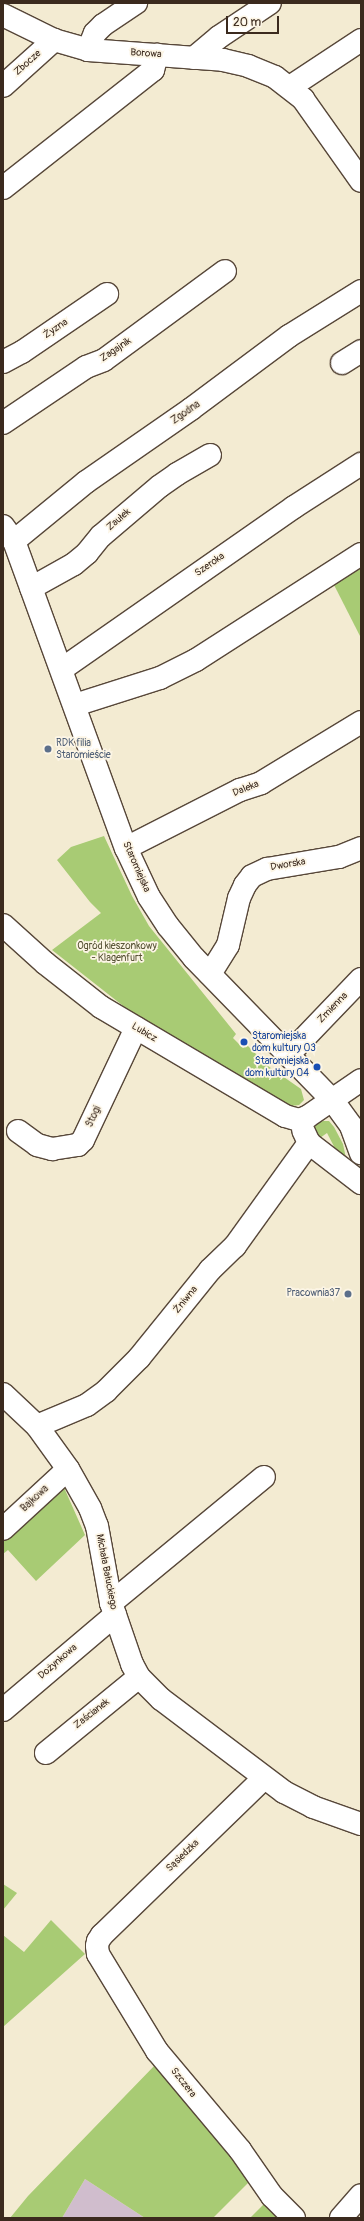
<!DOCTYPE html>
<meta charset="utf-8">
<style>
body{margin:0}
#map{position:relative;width:364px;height:2221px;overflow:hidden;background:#f3ebd2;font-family:Pangolin,sans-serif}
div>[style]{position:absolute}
.industrial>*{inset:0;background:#d0bdcd}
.green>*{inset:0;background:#a8cb74}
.roads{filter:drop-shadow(1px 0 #574739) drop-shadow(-1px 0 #574739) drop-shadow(0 1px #574739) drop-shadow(0 -1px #574739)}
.minor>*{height:22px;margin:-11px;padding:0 11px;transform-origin:11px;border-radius:11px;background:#fff}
.dots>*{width:11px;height:11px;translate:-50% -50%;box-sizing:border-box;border:2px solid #fcf5e5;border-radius:50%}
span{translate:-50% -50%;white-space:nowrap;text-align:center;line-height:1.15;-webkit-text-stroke:3.5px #fcf5e5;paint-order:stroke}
.street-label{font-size:10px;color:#3b2a1e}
.service-label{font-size:10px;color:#4e5e75}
.left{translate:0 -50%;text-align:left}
.right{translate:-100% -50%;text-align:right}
.park-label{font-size:10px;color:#565234}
.transit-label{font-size:10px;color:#164399}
.frame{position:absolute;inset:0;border:4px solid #3b2a1e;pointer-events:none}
.scale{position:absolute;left:226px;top:16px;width:53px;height:18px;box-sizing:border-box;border:2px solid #3b2a1e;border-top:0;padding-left:5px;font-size:12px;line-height:14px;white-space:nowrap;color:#3b2a1e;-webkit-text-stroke:3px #fcf5e5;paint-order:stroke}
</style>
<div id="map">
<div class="industrial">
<i style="clip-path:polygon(85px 2179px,145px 2218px,62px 2218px)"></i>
</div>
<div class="green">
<i style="clip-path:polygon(361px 559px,361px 638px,331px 579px)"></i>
<i style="clip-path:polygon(104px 836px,132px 896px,149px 926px,236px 1034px,233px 1038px,243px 1048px,247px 1045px,268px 1066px,301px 1089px,304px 1100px,299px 1105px,291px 1106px,136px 1016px,52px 950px,101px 913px,90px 902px,57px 860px,71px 847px)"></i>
<i style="clip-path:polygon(323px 1121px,329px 1121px,334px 1127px,343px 1144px,347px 1163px,340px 1158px,327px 1133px,317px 1140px,311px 1125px)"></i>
<i style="clip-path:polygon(62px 1483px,85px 1535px,36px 1581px,8px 1550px,3px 1554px,3px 1538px)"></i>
<i style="clip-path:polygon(3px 1884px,17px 1893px,3px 1910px)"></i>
<i style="clip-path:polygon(51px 1920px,85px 1954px,3px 2027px,3px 1935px,24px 1952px)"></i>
<i style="clip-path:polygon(157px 2063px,189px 2107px,253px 2178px,213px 2218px,145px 2218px,85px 2179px,62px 2218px,10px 2218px,28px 2196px)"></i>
<i style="clip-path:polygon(274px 2194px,298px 2218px,250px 2218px)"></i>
</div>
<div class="roads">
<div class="minor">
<i style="left:3px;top:15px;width:57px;rotate:26.1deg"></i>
<i style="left:54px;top:40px;width:35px;rotate:16deg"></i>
<i style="left:88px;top:50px;width:135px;rotate:4.2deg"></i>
<i style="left:223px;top:60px;width:26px;rotate:13deg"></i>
<i style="left:248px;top:66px;width:29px;rotate:22deg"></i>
<i style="left:275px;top:77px;width:36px;rotate:38deg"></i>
<i style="left:303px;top:99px;width:100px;rotate:54.7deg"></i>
<i style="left:88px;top:50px;width:18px;rotate:-68deg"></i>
<i style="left:95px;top:33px;width:11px;rotate:-45deg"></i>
<i style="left:103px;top:25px;width:40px;rotate:-34deg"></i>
<i style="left:194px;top:58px;width:33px;rotate:-40deg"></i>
<i style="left:219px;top:37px;width:61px;rotate:-33.7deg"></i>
<i style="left:3px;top:86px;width:69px;rotate:-42deg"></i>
<i style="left:290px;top:87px;width:85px;rotate:-33.5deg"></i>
<i style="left:3px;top:188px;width:191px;rotate:-38.2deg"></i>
<i style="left:153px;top:70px;width:16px;rotate:-75deg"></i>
<i style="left:3px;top:362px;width:21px;rotate:-28deg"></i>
<i style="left:22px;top:352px;width:103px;rotate:-34.3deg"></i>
<i style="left:342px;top:363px;width:22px;rotate:-32deg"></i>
<i style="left:3px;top:423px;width:100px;rotate:-34deg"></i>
<i style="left:86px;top:367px;width:19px;rotate:-21deg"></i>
<i style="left:104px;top:360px;width:150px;rotate:-36.3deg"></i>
<i style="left:3px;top:526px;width:19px;rotate:54deg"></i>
<i style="left:14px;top:541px;width:327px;rotate:70deg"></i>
<i style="left:126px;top:848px;width:54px;rotate:64.9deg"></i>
<i style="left:149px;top:897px;width:35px;rotate:57deg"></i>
<i style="left:168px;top:926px;width:41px;rotate:50.9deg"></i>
<i style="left:194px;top:958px;width:199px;rotate:45.8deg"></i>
<i style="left:333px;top:1101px;width:31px;rotate:54deg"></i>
<i style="left:351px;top:1126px;width:29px;rotate:70deg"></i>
<i style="left:14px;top:541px;width:93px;rotate:-39.3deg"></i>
<i style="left:86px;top:482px;width:128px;rotate:-34.8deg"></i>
<i style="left:191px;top:409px;width:122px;rotate:-36.7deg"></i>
<i style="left:289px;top:336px;width:85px;rotate:-32deg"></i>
<i style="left:31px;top:588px;width:49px;rotate:-29.2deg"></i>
<i style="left:74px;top:564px;width:17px;rotate:-40deg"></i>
<i style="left:87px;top:553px;width:22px;rotate:-51deg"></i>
<i style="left:101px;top:536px;width:77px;rotate:-40.3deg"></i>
<i style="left:160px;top:486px;width:21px;rotate:-35deg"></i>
<i style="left:177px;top:474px;width:38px;rotate:-30deg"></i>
<i style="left:62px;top:669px;width:283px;rotate:-34.9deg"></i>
<i style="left:294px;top:507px;width:80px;rotate:-32.7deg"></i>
<i style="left:75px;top:705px;width:89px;rotate:-17.6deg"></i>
<i style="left:160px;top:678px;width:40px;rotate:-26.6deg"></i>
<i style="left:196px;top:660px;width:196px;rotate:-32.7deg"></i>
<i style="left:126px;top:848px;width:128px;rotate:-27deg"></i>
<i style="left:240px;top:790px;width:22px;rotate:-18deg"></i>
<i style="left:261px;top:783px;width:117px;rotate:-31.4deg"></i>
<i style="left:3px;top:925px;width:57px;rotate:42.1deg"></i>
<i style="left:45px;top:963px;width:71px;rotate:38.2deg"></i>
<i style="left:101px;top:1007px;width:214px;rotate:30.6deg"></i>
<i style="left:285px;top:1116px;width:15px;rotate:16deg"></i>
<i style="left:299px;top:1120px;width:9px;rotate:-21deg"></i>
<i style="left:307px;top:1117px;width:65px;rotate:-34.4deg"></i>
<i style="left:210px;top:974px;width:34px;rotate:-58deg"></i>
<i style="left:228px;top:945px;width:48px;rotate:-76.8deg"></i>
<i style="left:239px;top:898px;width:14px;rotate:-65deg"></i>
<i style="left:245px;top:885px;width:11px;rotate:-52deg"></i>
<i style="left:252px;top:876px;width:17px;rotate:-25deg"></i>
<i style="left:267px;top:869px;width:73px;rotate:-9.5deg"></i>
<i style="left:339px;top:857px;width:24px;rotate:-22deg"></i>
<i style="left:289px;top:1054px;width:104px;rotate:-46.2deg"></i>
<i style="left:303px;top:1130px;width:14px;rotate:65deg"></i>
<i style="left:309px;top:1143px;width:66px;rotate:37.6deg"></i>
<i style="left:18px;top:1131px;width:24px;rotate:36deg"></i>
<i style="left:37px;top:1145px;width:16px;rotate:15deg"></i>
<i style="left:52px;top:1149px;width:26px;rotate:-9deg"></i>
<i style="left:78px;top:1145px;width:7px;rotate:-45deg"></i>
<i style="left:83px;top:1140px;width:124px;rotate:-64.7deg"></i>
<i style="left:3px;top:1394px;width:47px;rotate:43.3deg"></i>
<i style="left:37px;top:1426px;width:53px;rotate:54.2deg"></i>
<i style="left:68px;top:1469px;width:45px;rotate:60.6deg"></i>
<i style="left:90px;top:1508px;width:19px;rotate:69deg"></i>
<i style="left:97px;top:1526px;width:78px;rotate:79.7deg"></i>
<i style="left:111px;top:1603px;width:65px;rotate:71deg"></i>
<i style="left:132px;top:1664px;width:15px;rotate:62deg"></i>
<i style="left:139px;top:1677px;width:31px;rotate:45deg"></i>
<i style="left:161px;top:1699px;width:154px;rotate:37.1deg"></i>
<i style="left:284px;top:1792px;width:33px;rotate:27deg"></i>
<i style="left:313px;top:1807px;width:51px;rotate:19.5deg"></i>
<i style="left:37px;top:1426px;width:54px;rotate:-22.8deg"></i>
<i style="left:87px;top:1405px;width:24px;rotate:-36deg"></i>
<i style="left:106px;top:1391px;width:47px;rotate:-45deg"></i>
<i style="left:139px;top:1358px;width:113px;rotate:-51.1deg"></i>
<i style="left:210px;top:1270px;width:35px;rotate:-44deg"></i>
<i style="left:235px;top:1246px;width:127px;rotate:-54.3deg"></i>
<i style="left:3px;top:1529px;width:88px;rotate:-42.7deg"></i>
<i style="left:111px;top:1603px;width:198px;rotate:-39.5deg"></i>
<i style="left:3px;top:1710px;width:147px;rotate:-40.3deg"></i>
<i style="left:46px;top:1753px;width:120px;rotate:-39.3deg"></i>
<i style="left:264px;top:1778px;width:226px;rotate:135.9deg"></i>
<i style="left:102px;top:1935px;width:7px;rotate:124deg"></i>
<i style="left:98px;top:1941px;width:5px;rotate:101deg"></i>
<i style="left:97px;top:1946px;width:8px;rotate:83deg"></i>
<i style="left:98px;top:1954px;width:114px;rotate:58.7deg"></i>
<i style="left:157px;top:2051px;width:129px;rotate:50deg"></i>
<i style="left:240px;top:2150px;width:56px;rotate:55.2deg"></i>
<i style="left:272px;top:2196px;width:31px;rotate:45deg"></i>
<i style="left:341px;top:2218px;width:30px;rotate:-49deg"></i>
</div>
</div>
<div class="dots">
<i style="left:48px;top:749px;background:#5c6f8a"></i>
<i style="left:244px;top:1042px;background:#1a4fb4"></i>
<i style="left:317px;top:1067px;background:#1a4fb4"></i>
<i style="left:348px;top:1294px;background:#5c6f8a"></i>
</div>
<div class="street-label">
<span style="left:146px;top:54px;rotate:4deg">Borowa</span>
<span style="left:28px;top:63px;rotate:-42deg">Zbocze</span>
<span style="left:56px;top:329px;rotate:-34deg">Żyzna</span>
<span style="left:116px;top:350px;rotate:-34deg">Zagajnik</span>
<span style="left:186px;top:413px;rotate:-35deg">Zgodna</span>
<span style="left:119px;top:520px;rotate:-41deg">Zaułek</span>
<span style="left:210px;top:565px;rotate:-35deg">Szeroka</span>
<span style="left:246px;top:789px;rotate:-22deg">Daleka</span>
<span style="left:288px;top:865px;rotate:-10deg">Dworska</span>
<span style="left:136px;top:867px;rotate:66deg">Staromiejska</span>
<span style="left:333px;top:1008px;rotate:-46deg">Zmienna</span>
<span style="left:144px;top:1033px;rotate:31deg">Lubicz</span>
<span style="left:94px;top:1117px;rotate:-65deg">Stogi</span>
<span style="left:186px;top:1300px;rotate:-51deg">Żniwna</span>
<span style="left:35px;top:1499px;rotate:-43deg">Bajkowa</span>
<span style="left:106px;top:1572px;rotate:79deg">Michała Bałuckiego</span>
<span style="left:58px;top:1662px;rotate:-41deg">Dożynkowa</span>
<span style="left:92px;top:1714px;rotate:-38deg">Zaścianek</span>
<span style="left:183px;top:1856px;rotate:-44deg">Sąsiedzka</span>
<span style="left:183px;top:2083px;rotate:52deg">Szczera</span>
</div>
<div class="service-label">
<span class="left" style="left:56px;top:749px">RDK filia<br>Staromieście</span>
<span class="right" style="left:340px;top:1294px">Pracownia37</span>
</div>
<div class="park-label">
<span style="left:117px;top:952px">Ogród kieszonkowy<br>- Klagenfurt</span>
</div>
<div class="transit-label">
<span class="left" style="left:252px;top:1042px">Staromiejska<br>dom kultury 03</span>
<span class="right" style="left:309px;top:1067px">Staromiejska<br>dom kultury 04</span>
</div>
<div class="frame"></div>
<div class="scale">20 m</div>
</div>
